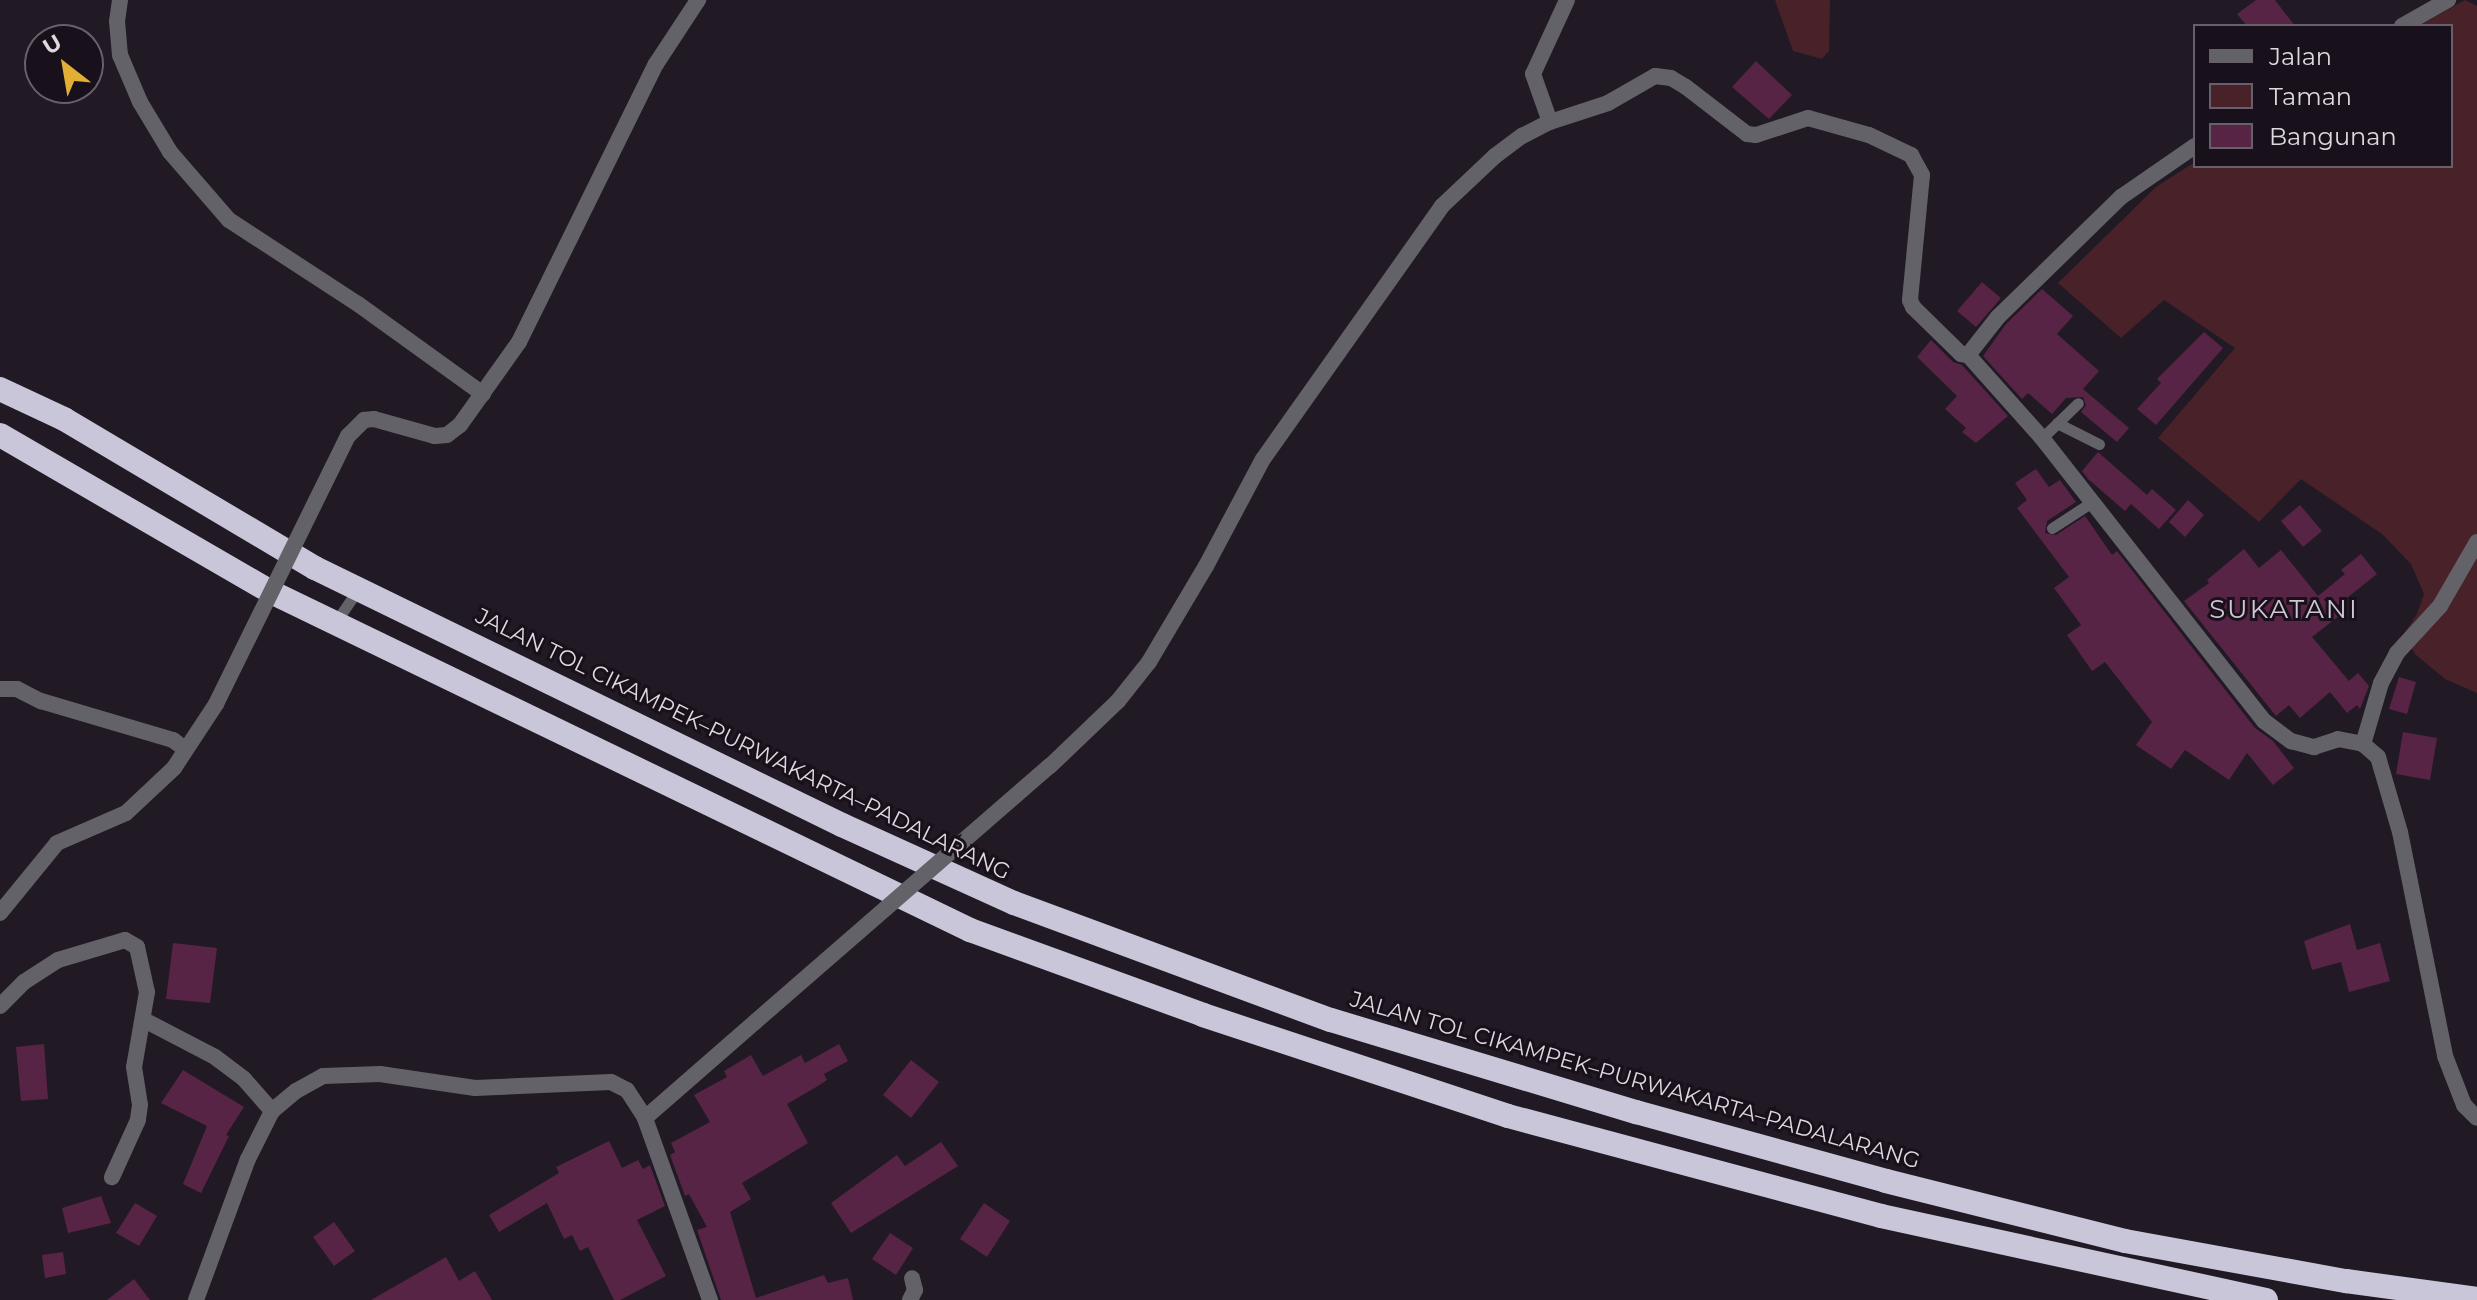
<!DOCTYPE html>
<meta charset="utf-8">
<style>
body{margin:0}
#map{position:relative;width:2477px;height:1300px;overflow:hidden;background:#211924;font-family:Montserrat,sans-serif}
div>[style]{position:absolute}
.green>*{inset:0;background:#492129}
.building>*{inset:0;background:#572445}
.service>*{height:11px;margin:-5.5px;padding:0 5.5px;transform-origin:5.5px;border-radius:5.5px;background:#636269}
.minor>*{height:16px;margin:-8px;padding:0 8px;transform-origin:8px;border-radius:8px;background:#636269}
.motorway>*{height:24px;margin:-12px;padding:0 12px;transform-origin:12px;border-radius:12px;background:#c8c6d8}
.minor-bridge>*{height:16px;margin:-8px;padding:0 8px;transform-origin:8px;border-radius:8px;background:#636269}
span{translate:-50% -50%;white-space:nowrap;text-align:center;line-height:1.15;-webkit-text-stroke:6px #18101b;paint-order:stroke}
.street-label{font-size:22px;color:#ded8e0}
.quarter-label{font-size:26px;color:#d0c5d4;letter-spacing:2px}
.legend{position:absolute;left:2193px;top:24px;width:260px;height:144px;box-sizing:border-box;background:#18101b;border:2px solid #67606a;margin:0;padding:10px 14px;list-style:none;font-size:24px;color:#ded8e0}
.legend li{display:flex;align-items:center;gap:16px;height:40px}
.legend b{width:40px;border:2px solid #67606a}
.north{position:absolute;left:24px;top:24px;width:80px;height:80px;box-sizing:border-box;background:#18101b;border:2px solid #67606a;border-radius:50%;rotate:329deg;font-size:22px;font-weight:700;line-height:32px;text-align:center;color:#ded8e0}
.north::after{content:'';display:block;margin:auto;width:28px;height:36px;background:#e3ae34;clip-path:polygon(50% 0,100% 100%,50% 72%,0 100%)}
</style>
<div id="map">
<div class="green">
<i style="clip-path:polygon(1775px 0,1830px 0,1829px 51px,1822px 59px,1793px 51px)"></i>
<i style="clip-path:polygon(2465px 0,2477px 6px,2477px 693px,2445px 679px,2415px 654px,2403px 635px,2417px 614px,2424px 594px,2411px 564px,2382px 534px,2301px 479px,2259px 522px,2158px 438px,2235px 348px,2164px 300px,2121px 338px,2058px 283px,2156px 187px,2195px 162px,2195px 166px,2451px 166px,2451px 26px,2419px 26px)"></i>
</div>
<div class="building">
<i style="clip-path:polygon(2256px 0,2275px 0,2295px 26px,2247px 26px,2237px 14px)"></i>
<i style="clip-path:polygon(1756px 61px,1792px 95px,1769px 119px,1732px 87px)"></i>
<i style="clip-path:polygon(1982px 282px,2001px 298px,1976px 327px,1957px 311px)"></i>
<i style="clip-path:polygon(2042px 289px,2073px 316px,2057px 334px,2099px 371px,2083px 389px,2129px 428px,2117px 442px,2081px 412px,2086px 405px,2083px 397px,2066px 398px,2052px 414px,2028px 393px,2022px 399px,1983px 356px,2006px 324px)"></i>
<i style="clip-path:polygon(2204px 332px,2223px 348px,2156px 425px,2137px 409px,2161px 383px,2157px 379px)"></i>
<i style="clip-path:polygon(1931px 340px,1953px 362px,1962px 365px,2008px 416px,1976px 443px,1962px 432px,1966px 428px,1945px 409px,1957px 396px,1917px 357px)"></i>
<i style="clip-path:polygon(2098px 452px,2147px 495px,2152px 489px,2176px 510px,2159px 529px,2131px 504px,2125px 511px,2088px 479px,2082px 471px)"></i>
<i style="clip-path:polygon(2036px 469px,2049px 487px,2060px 480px,2076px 502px,2047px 521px,2045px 533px,2056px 535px,2085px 516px,2112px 555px,2117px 551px,2255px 728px,2273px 741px,2294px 768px,2273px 785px,2247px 753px,2229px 780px,2185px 750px,2171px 769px,2136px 745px,2152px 722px,2105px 662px,2092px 671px,2067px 635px,2081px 625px,2054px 588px,2069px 577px,2017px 508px,2027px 500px,2015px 483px)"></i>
<i style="clip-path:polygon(2188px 500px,2204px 515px,2185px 537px,2169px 522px)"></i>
<i style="clip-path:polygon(2300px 505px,2322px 531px,2303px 547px,2281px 521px)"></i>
<i style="clip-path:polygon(2244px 549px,2259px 568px,2281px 550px,2318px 596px,2345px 574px,2341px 570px,2361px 554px,2377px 574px,2338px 605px,2344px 612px,2312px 637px,2349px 681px,2358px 673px,2369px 686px,2360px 709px,2357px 705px,2347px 713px,2330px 692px,2300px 718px,2289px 705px,2276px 716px,2184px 601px,2209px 583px,2207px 580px)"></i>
<i style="clip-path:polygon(2399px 677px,2416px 682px,2407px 714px,2389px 709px)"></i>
<i style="clip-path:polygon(2403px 732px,2437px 738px,2430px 780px,2396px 774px)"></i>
<i style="clip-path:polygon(2350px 924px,2357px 950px,2380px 943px,2390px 981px,2349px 992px,2341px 962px,2312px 970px,2304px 941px)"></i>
<i style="clip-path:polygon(173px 943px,217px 948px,210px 1003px,166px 999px)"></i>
<i style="clip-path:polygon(44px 1044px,48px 1099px,21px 1101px,16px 1047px)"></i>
<i style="clip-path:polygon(839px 1044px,848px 1061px,824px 1074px,827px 1080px,818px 1086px,787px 1104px,808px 1143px,742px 1183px,751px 1199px,730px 1212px,756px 1298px,824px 1275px,828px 1283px,848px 1278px,853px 1300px,721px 1300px,697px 1230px,707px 1227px,689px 1194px,685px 1196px,670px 1155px,675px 1152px,671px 1143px,710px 1122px,694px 1095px,727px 1077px,724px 1071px,751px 1055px,763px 1076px,801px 1055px,805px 1063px)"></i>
<i style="clip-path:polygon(911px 1060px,939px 1082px,911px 1118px,883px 1095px)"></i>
<i style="clip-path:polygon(183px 1070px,244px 1107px,226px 1135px,229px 1136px,201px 1193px,183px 1184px,207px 1126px,161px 1103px)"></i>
<i style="clip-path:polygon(609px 1141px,622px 1168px,638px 1160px,643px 1169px,650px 1165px,665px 1206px,637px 1220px,666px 1276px,620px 1300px,614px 1300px,588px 1247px,580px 1251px,572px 1235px,564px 1239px,547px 1203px,499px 1232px,489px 1215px,559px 1173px,556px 1167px)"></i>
<i style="clip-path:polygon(941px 1142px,958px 1166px,851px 1233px,831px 1203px,897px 1155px,905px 1166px)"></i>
<i style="clip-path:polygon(101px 1196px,111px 1223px,68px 1233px,62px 1208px)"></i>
<i style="clip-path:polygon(135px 1203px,157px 1216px,139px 1246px,116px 1233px)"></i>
<i style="clip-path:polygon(984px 1203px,1010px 1221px,987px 1257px,960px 1239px)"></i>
<i style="clip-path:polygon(334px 1222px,355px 1251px,334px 1266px,313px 1237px)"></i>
<i style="clip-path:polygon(890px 1233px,913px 1248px,896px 1275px,872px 1259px)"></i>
<i style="clip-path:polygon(63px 1252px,66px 1274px,45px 1278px,42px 1255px)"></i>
<i style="clip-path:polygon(446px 1257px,459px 1281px,475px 1271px,492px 1300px,371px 1300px)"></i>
<i style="clip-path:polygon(134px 1279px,150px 1300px,107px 1300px)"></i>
</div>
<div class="service">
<i style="left:2057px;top:423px;width:47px;rotate:26.6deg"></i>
<i style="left:2042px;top:438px;width:50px;rotate:-44.2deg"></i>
<i style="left:2052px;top:528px;width:48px;rotate:-33deg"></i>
<i style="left:335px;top:623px;width:42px;rotate:-55.6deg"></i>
</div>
<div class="minor">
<i style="left:120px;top:0;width:21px;rotate:98deg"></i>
<i style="left:117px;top:21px;width:34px;rotate:85deg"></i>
<i style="left:120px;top:55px;width:51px;rotate:66.9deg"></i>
<i style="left:140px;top:102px;width:58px;rotate:59deg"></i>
<i style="left:170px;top:152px;width:90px;rotate:49.1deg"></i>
<i style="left:229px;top:220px;width:154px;rotate:33.1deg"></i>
<i style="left:358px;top:304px;width:154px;rotate:35.8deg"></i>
<i style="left:2402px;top:26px;width:53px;rotate:-29.5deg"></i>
<i style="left:1550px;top:122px;width:51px;rotate:-109.5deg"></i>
<i style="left:1533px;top:74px;width:81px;rotate:-65.3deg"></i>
<i style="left:1968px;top:355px;width:48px;rotate:-51.7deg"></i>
<i style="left:1998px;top:317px;width:172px;rotate:-44.3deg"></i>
<i style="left:2121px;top:197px;width:90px;rotate:-34.6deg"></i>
<i style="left:348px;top:436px;width:23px;rotate:-45deg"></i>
<i style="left:364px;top:420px;width:10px;rotate:-6deg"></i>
<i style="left:374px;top:419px;width:63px;rotate:15.6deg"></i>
<i style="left:435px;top:436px;width:12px;rotate:-5deg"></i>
<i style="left:447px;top:435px;width:16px;rotate:-38deg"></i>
<i style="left:460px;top:425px;width:102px;rotate:-54.6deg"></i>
<i style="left:519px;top:342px;width:310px;rotate:-63.8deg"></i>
<i style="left:656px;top:64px;width:77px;rotate:-56.7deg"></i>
<i style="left:2477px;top:542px;width:74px;rotate:120deg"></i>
<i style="left:2440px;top:606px;width:64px;rotate:132.5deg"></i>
<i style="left:2397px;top:653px;width:34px;rotate:118deg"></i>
<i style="left:2381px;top:683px;width:64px;rotate:106.4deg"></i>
<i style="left:2363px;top:744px;width:20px;rotate:41deg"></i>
<i style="left:2378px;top:757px;width:78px;rotate:73.7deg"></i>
<i style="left:2400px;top:832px;width:228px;rotate:78.6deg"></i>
<i style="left:2445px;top:1056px;width:53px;rotate:68.8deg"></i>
<i style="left:2464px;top:1105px;width:18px;rotate:45deg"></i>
<i style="left:0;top:689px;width:17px"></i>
<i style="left:17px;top:689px;width:27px;rotate:27deg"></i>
<i style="left:41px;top:701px;width:138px;rotate:16.5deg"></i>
<i style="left:173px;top:740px;width:15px;rotate:37deg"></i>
<i style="left:1050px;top:766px;width:94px;rotate:-43.7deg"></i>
<i style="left:1118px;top:701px;width:50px;rotate:-51.5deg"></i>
<i style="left:1149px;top:662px;width:112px;rotate:-59.3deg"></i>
<i style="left:1206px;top:566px;width:121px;rotate:-62deg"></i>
<i style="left:1263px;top:459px;width:310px;rotate:-54.7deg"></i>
<i style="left:1442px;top:206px;width:73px;rotate:-43.3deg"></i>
<i style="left:1495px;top:156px;width:34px;rotate:-37deg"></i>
<i style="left:1522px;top:136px;width:31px;rotate:-27deg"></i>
<i style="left:1550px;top:122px;width:61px;rotate:-18.1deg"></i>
<i style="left:1608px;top:103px;width:54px;rotate:-29.9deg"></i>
<i style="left:1655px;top:76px;width:16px;rotate:7deg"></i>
<i style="left:1671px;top:78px;width:17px;rotate:31deg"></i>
<i style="left:1686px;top:87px;width:77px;rotate:37.6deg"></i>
<i style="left:1747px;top:134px;width:9px;rotate:6deg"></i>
<i style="left:1756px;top:135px;width:55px;rotate:-18.1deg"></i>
<i style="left:1808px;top:118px;width:63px;rotate:15.6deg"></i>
<i style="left:1869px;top:135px;width:47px;rotate:25.5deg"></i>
<i style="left:1911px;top:155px;width:23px;rotate:61deg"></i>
<i style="left:1922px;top:175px;width:126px;rotate:95.5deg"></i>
<i style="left:1910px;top:300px;width:8px;rotate:67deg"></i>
<i style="left:1913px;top:307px;width:67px;rotate:44.4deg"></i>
<i style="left:1961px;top:354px;width:7px;rotate:8deg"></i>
<i style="left:1968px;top:355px;width:111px;rotate:48.3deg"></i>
<i style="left:2042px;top:438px;width:360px;rotate:51.9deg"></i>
<i style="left:2264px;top:721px;width:34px;rotate:37deg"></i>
<i style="left:2291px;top:741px;width:24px;rotate:15deg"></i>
<i style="left:2314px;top:747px;width:25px;rotate:-18deg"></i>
<i style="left:2338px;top:739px;width:25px;rotate:11deg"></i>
<i style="left:0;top:913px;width:90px;rotate:-50.8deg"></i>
<i style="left:57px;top:843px;width:75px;rotate:-23.5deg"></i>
<i style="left:126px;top:813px;width:66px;rotate:-43.2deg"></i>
<i style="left:174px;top:768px;width:77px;rotate:-56.7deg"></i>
<i style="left:0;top:1006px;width:34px;rotate:-45deg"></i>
<i style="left:24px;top:982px;width:40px;rotate:-32.9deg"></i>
<i style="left:58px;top:960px;width:70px;rotate:-16.6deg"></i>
<i style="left:125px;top:940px;width:14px;rotate:30deg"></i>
<i style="left:137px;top:947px;width:46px;rotate:77.5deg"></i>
<i style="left:147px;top:992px;width:76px;rotate:99.8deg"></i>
<i style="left:134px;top:1067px;width:38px;rotate:81deg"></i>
<i style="left:140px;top:1105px;width:15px;rotate:98deg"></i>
<i style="left:138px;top:1120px;width:63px;rotate:114.5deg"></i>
<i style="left:144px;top:1020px;width:80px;rotate:27.5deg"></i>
<i style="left:215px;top:1057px;width:36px;rotate:37deg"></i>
<i style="left:244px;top:1079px;width:43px;rotate:48.8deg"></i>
<i style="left:196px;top:1300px;width:150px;rotate:-69.8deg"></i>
<i style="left:248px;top:1159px;width:54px;rotate:-63.4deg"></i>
<i style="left:272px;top:1111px;width:31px;rotate:-40deg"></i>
<i style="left:296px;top:1091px;width:31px;rotate:-29deg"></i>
<i style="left:323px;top:1076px;width:57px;rotate:-2deg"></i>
<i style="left:380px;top:1074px;width:96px;rotate:8.4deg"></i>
<i style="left:475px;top:1088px;width:136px;rotate:-2.5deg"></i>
<i style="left:611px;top:1082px;width:18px;rotate:27deg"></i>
<i style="left:627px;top:1090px;width:33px;rotate:57deg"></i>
<i style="left:710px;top:1300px;width:193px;rotate:-109.7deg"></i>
<i style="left:645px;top:1118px;width:146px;rotate:-41.1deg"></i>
<i style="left:910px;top:1300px;width:11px;rotate:-63deg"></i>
<i style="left:915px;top:1290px;width:12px;rotate:-104deg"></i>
</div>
<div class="motorway">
<i style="left:0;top:389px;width:71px;rotate:25.1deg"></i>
<i style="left:64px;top:419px;width:292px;rotate:30.7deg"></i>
<i style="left:315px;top:568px;width:586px;rotate:26deg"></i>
<i style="left:842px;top:825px;width:189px;rotate:24.4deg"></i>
<i style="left:1014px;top:903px;width:338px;rotate:20.3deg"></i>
<i style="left:1331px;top:1020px;width:319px;rotate:16.8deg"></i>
<i style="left:1636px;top:1112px;width:259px;rotate:15.4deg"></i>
<i style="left:1886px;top:1181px;width:246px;rotate:14.1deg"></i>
<i style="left:2125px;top:1241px;width:225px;rotate:10.3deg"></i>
<i style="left:2346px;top:1281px;width:132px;rotate:7.8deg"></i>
<i style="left:0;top:435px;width:311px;rotate:30.1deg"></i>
<i style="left:269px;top:591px;width:779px;rotate:25.81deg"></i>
<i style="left:970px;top:930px;width:248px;rotate:20deg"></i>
<i style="left:1203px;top:1015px;width:321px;rotate:18.3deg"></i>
<i style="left:1508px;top:1116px;width:386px;rotate:15deg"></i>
<i style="left:1881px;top:1216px;width:394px;rotate:12.3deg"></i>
</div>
<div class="minor-bridge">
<i style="left:216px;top:704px;width:299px;rotate:-63.8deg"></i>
<i style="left:755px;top:1022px;width:391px;rotate:-41deg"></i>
</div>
<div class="street-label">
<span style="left:743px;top:744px;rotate:26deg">JALAN TOL CIKAMPEK–PURWAKARTA–PADALARANG</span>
<span style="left:1635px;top:1080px;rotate:16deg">JALAN TOL CIKAMPEK–PURWAKARTA–PADALARANG</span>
</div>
<div class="quarter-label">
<span style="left:2284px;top:610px">SUKATANI</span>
</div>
<ul class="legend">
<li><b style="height:10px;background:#636269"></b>Jalan</li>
<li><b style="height:22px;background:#492129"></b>Taman</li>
<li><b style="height:22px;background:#572445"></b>Bangunan</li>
</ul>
<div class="north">U</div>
</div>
